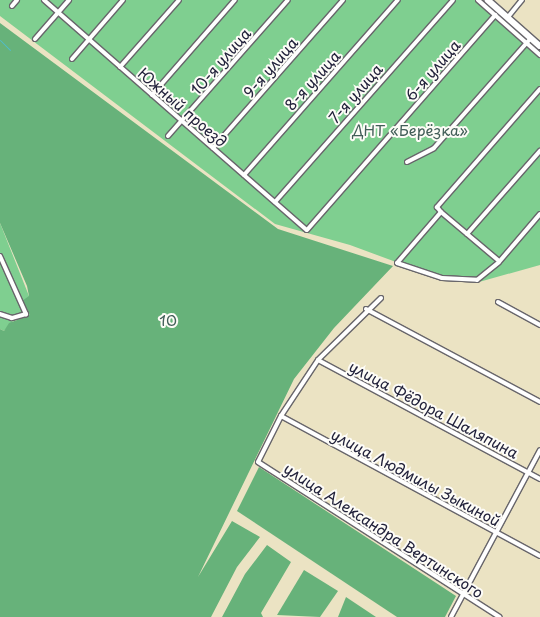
<!DOCTYPE html>
<meta charset="utf-8">
<style>
body{margin:0}
#map{position:relative;width:540px;height:617px;overflow:hidden;background:#ebe3c3;font-family:"Playpen Sans",sans-serif}
div>[style]{position:absolute}
.green>*{inset:0;background:#7fcf90}
.forest>*{inset:0;background:#67b27a}
.stream>*{height:1px;margin:-0.5px;padding:0 0.5px;transform-origin:0.5px;border-radius:0.5px;background:#50bdca}
.roads{filter:drop-shadow(1px 0 #68666b) drop-shadow(-1px 0 #68666b) drop-shadow(0 1px #68666b) drop-shadow(0 -1px #68666b)}
.street>*{height:4px;margin:-2px;padding:0 2px;transform-origin:2px;border-radius:2px;background:#fff}
.secondary>*{height:5.5px;margin:-2.75px;padding:0 2.75px;transform-origin:2.75px;border-radius:2.75px;background:#fff}
span{translate:-50% -50%;white-space:nowrap;text-align:center;line-height:1.15;-webkit-text-stroke:4px #fdfcf7;paint-order:stroke}
.street-label{font-size:15px;color:#22223b}
.park-label{font-size:15px;color:#435f59}
</style>
<div id="map">
<div class="green">
<i style="clip-path:polygon(0 0,475px 0,540px 55px,540px 265px,479px 282px,442px 279px,350px 245px,275px 224px,0 16px)"></i>
<i style="clip-path:polygon(0 223px,29px 296px,30px 316px,13px 321px,4px 331px,0 329px)"></i>
</div>
<div class="forest">
<i style="clip-path:polygon(0 23px,278px 229px,393px 266px,334px 328px,294px 379px,198px 577px,232px 521px,260px 537px,237px 567px,211px 617px,0 617px,0 329px,4px 331px,9px 323px,30px 315px,22px 301px,29px 296px,27px 286px,0 223px)"></i>
<i style="clip-path:polygon(259px 467px,456px 596px,445px 617px,397px 617px,237px 511px)"></i>
<i style="clip-path:polygon(267px 545px,291px 562px,261px 613px,263px 617px,222px 617px,245px 574px)"></i>
<i style="clip-path:polygon(304px 570px,338px 591px,320px 617px,277px 615px)"></i>
<i style="clip-path:polygon(346px 597px,376px 617px,338px 617px)"></i>
</div>
<div class="stream">
<i style="left:0;top:40px;width:14px;rotate:45deg"></i>
</div>
<div class="roads">
<div class="street">
<i style="left:44px;top:0;width:349px;rotate:41.2deg"></i>
<i style="left:307px;top:230px;width:286px;rotate:-48.8deg"></i>
<i style="left:478px;top:0;width:83px;rotate:41.6deg"></i>
<i style="left:12px;top:6px;width:8px;rotate:-50deg"></i>
<i style="left:508px;top:17px;width:22px;rotate:-51deg"></i>
<i style="left:35px;top:39px;width:52px;rotate:-48.9deg"></i>
<i style="left:72px;top:59px;width:78px;rotate:-49.2deg"></i>
<i style="left:120px;top:67px;width:89px;rotate:-48.6deg"></i>
<i style="left:540px;top:89px;width:157px;rotate:131.1deg"></i>
<i style="left:437px;top:207px;width:6px;rotate:51deg"></i>
<i style="left:441px;top:212px;width:67px;rotate:130.8deg"></i>
<i style="left:397px;top:263px;width:47px;rotate:18.4deg"></i>
<i style="left:442px;top:278px;width:35px;rotate:3deg"></i>
<i style="left:477px;top:280px;width:28px;rotate:-39deg"></i>
<i style="left:499px;top:262px;width:63px;rotate:-49.5deg"></i>
<i style="left:152px;top:95px;width:126px;rotate:-48.9deg"></i>
<i style="left:168px;top:136px;width:181px;rotate:-48.6deg"></i>
<i style="left:213px;top:148px;width:197px;rotate:-48.7deg"></i>
<i style="left:407px;top:162px;width:30px;rotate:-27deg"></i>
<i style="left:434px;top:148px;width:147px;rotate:-48.6deg"></i>
<i style="left:244px;top:175px;width:233px;rotate:-48.7deg"></i>
<i style="left:275px;top:202px;width:269px;rotate:-48.6deg"></i>
<i style="left:441px;top:212px;width:76px;rotate:40.2deg"></i>
<i style="left:467px;top:234px;width:111px;rotate:-48.7deg"></i>
<i style="left:0;top:256px;width:64px;rotate:65.9deg"></i>
<i style="left:26px;top:314px;width:15px;rotate:164deg"></i>
<i style="left:12px;top:318px;width:13px;rotate:-162deg"></i>
<i style="left:381px;top:298px;width:88px;rotate:135.5deg"></i>
<i style="left:318px;top:360px;width:67px;rotate:123.5deg"></i>
<i style="left:281px;top:416px;width:51px;rotate:116.6deg"></i>
<i style="left:258px;top:462px;width:287px;rotate:32.7deg"></i>
<i style="left:498px;top:302px;width:48px;rotate:28.7deg"></i>
<i style="left:366px;top:309px;width:197px;rotate:28.1deg"></i>
<i style="left:318px;top:360px;width:252px;rotate:28.2deg"></i>
<i style="left:281px;top:416px;width:294px;rotate:28.4deg"></i>
<i style="left:451px;top:617px;width:189px;rotate:-61.9deg"></i>
</div>
<div class="secondary">
<i style="left:488px;top:0;width:69px;rotate:41.5deg"></i>
</div>
</div>
<div class="street-label">
<span style="left:220px;top:61px;rotate:-49deg">10-я улица</span>
<span style="left:270px;top:67px;rotate:-49deg">9-я улица</span>
<span style="left:432px;top:70px;rotate:-49deg">6-я улица</span>
<span style="left:312px;top:80px;rotate:-48deg">8-я улица</span>
<span style="left:355px;top:93px;rotate:-49deg">7-я улица</span>
<span style="left:183px;top:107px;rotate:41deg">Южный проезд</span>
<span style="left:434px;top:409px;rotate:28deg">улица Фёдора Шаляпина</span>
<span style="left:416px;top:477px;rotate:28deg">улица Людмилы Зыкиной</span>
<span style="left:384px;top:530px;rotate:33deg">улица Александра Вертинского</span>
</div>
<div class="park-label">
<span style="left:410px;top:130px">ДНТ «Берёзка»</span>
<span style="left:168px;top:320px">10</span>
</div>
</div>
